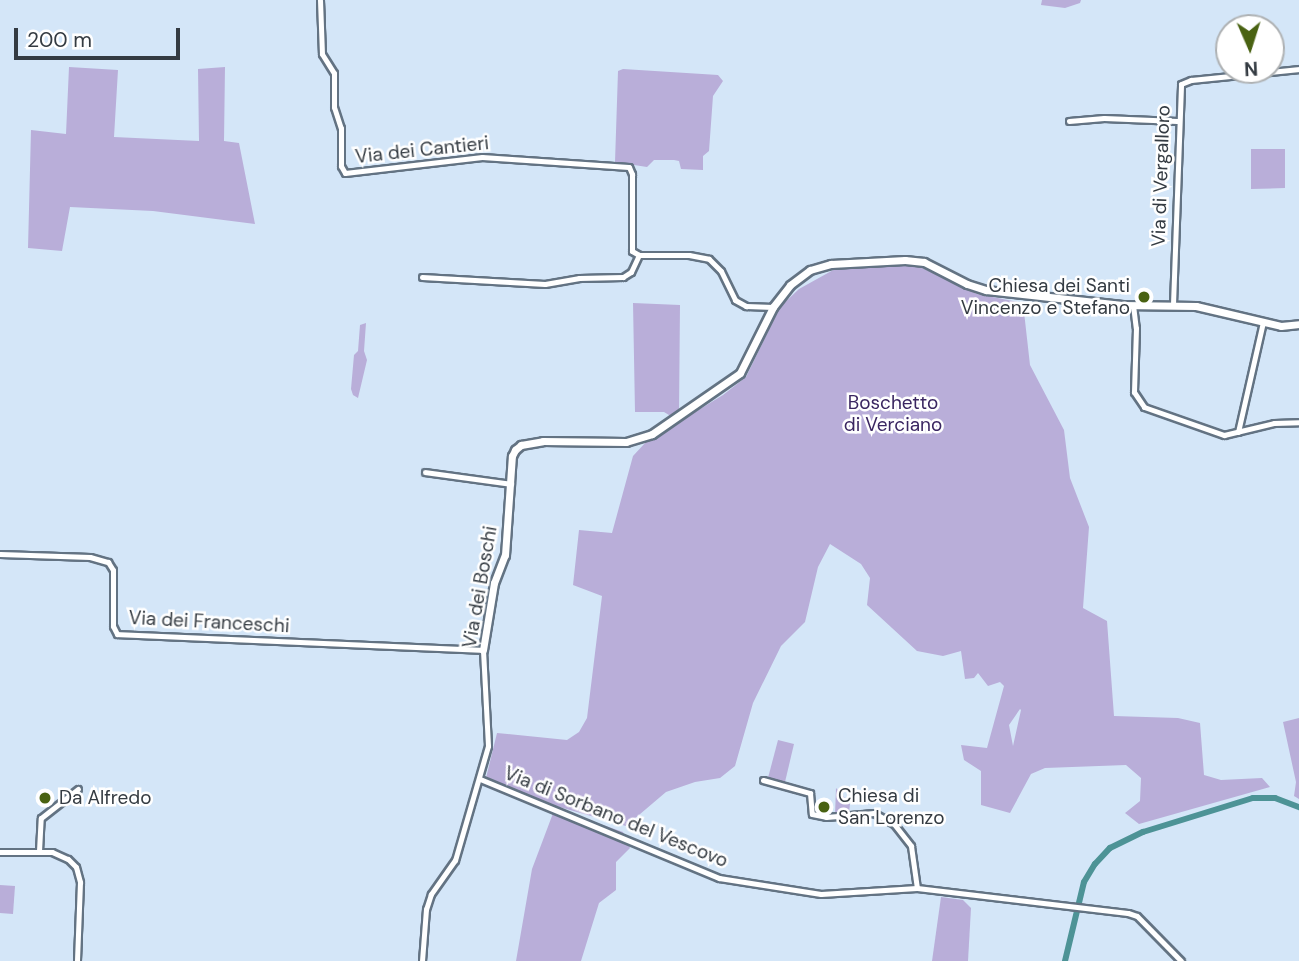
<!DOCTYPE html>
<style>
body{margin:0}
#map{position:relative;width:1299px;height:961px;overflow:hidden;background:#d4e6f8;font-family:"DM Sans",sans-serif}
div>[style]{position:absolute}
.green>*{inset:0;background:#b9aed9}
.canal>*{height:6px;margin:-3px;padding:0 3px;transform-origin:3px;border-radius:3px;background:#4d9396}
.roads{filter:drop-shadow(2px 0 #637383) drop-shadow(-2px 0 #637383) drop-shadow(0 2px #637383) drop-shadow(0 -2px #637383)}
.minor>*{height:5px;margin:-2.5px;padding:0 2.5px;transform-origin:2.5px;border-radius:2.5px;background:#fff}
.tertiary>*{height:7px;margin:-3.5px;padding:0 3.5px;transform-origin:3.5px;border-radius:3.5px;background:#fff}
.dots>*{width:19px;height:19px;translate:-50% -50%;box-sizing:border-box;border:4px solid #fff;border-radius:50%}
span{translate:-50% -50%;white-space:nowrap;text-align:center;line-height:1.15;-webkit-text-stroke:5px #fff;paint-order:stroke}
.street-label{font-size:19px;color:#343b42}
.poi-label{font-size:19px;color:#343b42}
.right{translate:-100% -50%;text-align:right}
.left{translate:0 -50%;text-align:left}
.park-label{font-size:19px;color:#3a2661}
.north{position:absolute;left:1215px;top:14px;width:70px;height:70px;box-sizing:border-box;background:#fff;border:2px solid #aeb1b3;border-radius:50%;rotate:177deg;font-size:19px;font-weight:700;line-height:28px;text-align:center;color:#343b42}
.north::after{content:'';display:block;margin:auto;width:24px;height:32px;background:#496212;clip-path:polygon(50% 0,100% 100%,50% 72%,0 100%)}
.scale{position:absolute;left:14px;top:28px;width:166px;height:32px;box-sizing:border-box;border:4px solid #343b42;border-top:0;padding-left:9px;font-size:21px;line-height:24px;white-space:nowrap;color:#343b42;-webkit-text-stroke:5px #fff;paint-order:stroke}
</style>
<div id="map">
<div class="green">
<i style="clip-path:polygon(1042px 0,1081px 0,1080px 3px,1065px 8px,1041px 5px)"></i>
<i style="clip-path:polygon(69px 67px,118px 70px,114px 137px,199px 141px,198px 69px,225px 67px,224px 141px,239px 143px,255px 224px,153px 211px,70px 207px,62px 251px,28px 248px,31px 130px,66px 134px)"></i>
<i style="clip-path:polygon(623px 69px,718px 75px,723px 81px,713px 96px,709px 151px,703px 156px,703px 170px,681px 169px,679px 161px,674px 160px,654px 160px,647px 167px,615px 162px,618px 71px)"></i>
<i style="clip-path:polygon(1251px 149px,1285px 149px,1285px 188px,1251px 189px)"></i>
<i style="clip-path:polygon(evenodd,888px 265px,918px 266px,977px 294px,1023px 303px,1030px 365px,1064px 430px,1070px 478px,1089px 527px,1083px 608px,1107px 621px,1114px 716px,1178px 718px,1200px 723px,1204px 775px,1221px 780px,1262px 778px,1270px 787px,1139px 824px,1125px 813px,1140px 801px,1141px 778px,1126px 765px,1045px 768px,1031px 774px,1010px 813px,981px 805px,981px 771px,964px 760px,961px 745px,987px 748px,1004px 686px,1000px 682px,988px 686px,978px 673px,974px 678px,965px 679px,961px 651px,943px 656px,917px 651px,867px 605px,870px 578px,861px 564px,830px 544px,818px 567px,805px 622px,781px 646px,753px 703px,735px 766px,720px 778px,695px 782px,666px 792px,626px 826px,556px 806px,486px 778px,497px 733px,567px 740px,579px 732px,587px 718px,602px 596px,573px 585px,579px 530px,612px 533px,633px 456px,646px 442px,723px 395px,746px 377px,780px 307px,799px 289px,835px 269px,888px 265px,1020px 709px,1021px 710px,1013px 746px,1009px 725px,1020px 709px)"></i>
<i style="clip-path:polygon(633px 303px,680px 305px,679px 413px,669px 415px,664px 412px,635px 412px)"></i>
<i style="clip-path:polygon(366px 323px,364px 351px,367px 360px,358px 398px,353px 395px,351px 389px,354px 355px,358px 351px,360px 325px)"></i>
<i style="clip-path:polygon(1299px 718px,1299px 799px,1294px 796px,1296px 782px,1283px 722px)"></i>
<i style="clip-path:polygon(778px 740px,794px 744px,785px 782px,768px 778px)"></i>
<i style="clip-path:polygon(836px 788px,850px 804px,849px 813px,835px 815px)"></i>
<i style="clip-path:polygon(555px 808px,623px 832px,630px 848px,616px 862px,616px 890px,599px 903px,581px 961px,516px 961px,532px 869px)"></i>
<i style="clip-path:polygon(0 885px,15px 886px,13px 914px,0 913px)"></i>
<i style="clip-path:polygon(941px 897px,963px 900px,971px 908px,968px 961px,932px 961px)"></i>
</div>
<div class="canal">
<i style="left:1065px;top:961px;width:81px;rotate:-76.5deg"></i>
<i style="left:1084px;top:882px;width:21px;rotate:-59deg"></i>
<i style="left:1095px;top:864px;width:22px;rotate:-47deg"></i>
<i style="left:1110px;top:848px;width:37px;rotate:-26deg"></i>
<i style="left:1143px;top:832px;width:115px;rotate:-17.2deg"></i>
<i style="left:1253px;top:798px;width:22px"></i>
<i style="left:1275px;top:798px;width:26px;rotate:21deg"></i>
</div>
<div class="roads">
<div class="minor">
<i style="left:320px;top:0;width:54px;rotate:87.9deg"></i>
<i style="left:322px;top:54px;width:22px;rotate:58deg"></i>
<i style="left:334px;top:73px;width:34px;rotate:90deg"></i>
<i style="left:334px;top:107px;width:22px;rotate:72deg"></i>
<i style="left:341px;top:128px;width:38px;rotate:90deg"></i>
<i style="left:341px;top:166px;width:8px;rotate:60deg"></i>
<i style="left:345px;top:173px;width:138px;rotate:-6.7deg"></i>
<i style="left:482px;top:157px;width:147px;rotate:3.9deg"></i>
<i style="left:629px;top:167px;width:8px;rotate:67deg"></i>
<i style="left:632px;top:174px;width:77px;rotate:90deg"></i>
<i style="left:632px;top:251px;width:8px;rotate:30deg"></i>
<i style="left:639px;top:255px;width:50px"></i>
<i style="left:689px;top:255px;width:20px;rotate:11deg"></i>
<i style="left:709px;top:259px;width:17px;rotate:45deg"></i>
<i style="left:721px;top:271px;width:32px;rotate:64deg"></i>
<i style="left:735px;top:300px;width:13px;rotate:29deg"></i>
<i style="left:746px;top:306px;width:27px;rotate:2deg"></i>
<i style="left:1069px;top:121px;width:35px;rotate:-5deg"></i>
<i style="left:1104px;top:118px;width:73px;rotate:2.4deg"></i>
<i style="left:422px;top:277px;width:123px;rotate:3.3deg"></i>
<i style="left:545px;top:284px;width:35px;rotate:-10deg"></i>
<i style="left:579px;top:278px;width:44px;rotate:-1.3deg"></i>
<i style="left:623px;top:277px;width:9px;rotate:-32deg"></i>
<i style="left:631px;top:272px;width:19px;rotate:-65deg"></i>
<i style="left:1173px;top:304px;width:220px;rotate:-87.9deg"></i>
<i style="left:1181px;top:84px;width:11px;rotate:-22deg"></i>
<i style="left:1191px;top:80px;width:109px;rotate:-5.8deg"></i>
<i style="left:1133px;top:305px;width:23px;rotate:83deg"></i>
<i style="left:1136px;top:328px;width:64px;rotate:91.8deg"></i>
<i style="left:1134px;top:392px;width:18px;rotate:56deg"></i>
<i style="left:1144px;top:407px;width:85px;rotate:19.3deg"></i>
<i style="left:1224px;top:435px;width:51px;rotate:-13.5deg"></i>
<i style="left:1274px;top:423px;width:25px;rotate:-2deg"></i>
<i style="left:1238px;top:432px;width:113px;rotate:-77.2deg"></i>
<i style="left:425px;top:472px;width:87px;rotate:7.9deg"></i>
<i style="left:0;top:554px;width:90px;rotate:1.9deg"></i>
<i style="left:90px;top:557px;width:19px;rotate:16deg"></i>
<i style="left:108px;top:562px;width:9px;rotate:58deg"></i>
<i style="left:113px;top:570px;width:56px;rotate:90deg"></i>
<i style="left:113px;top:626px;width:9px;rotate:63deg"></i>
<i style="left:117px;top:634px;width:366px;rotate:2.5deg"></i>
<i style="left:483px;top:650px;width:96px;rotate:87deg"></i>
<i style="left:488px;top:746px;width:119px;rotate:106.1deg"></i>
<i style="left:455px;top:860px;width:42px;rotate:125.2deg"></i>
<i style="left:431px;top:894px;width:16px;rotate:108deg"></i>
<i style="left:426px;top:909px;width:52px;rotate:94.4deg"></i>
<i style="left:480px;top:779px;width:259px;rotate:22.5deg"></i>
<i style="left:719px;top:878px;width:103px;rotate:8.9deg"></i>
<i style="left:821px;top:894px;width:96px;rotate:-3.6deg"></i>
<i style="left:917px;top:888px;width:212px;rotate:6.8deg"></i>
<i style="left:1128px;top:913px;width:9px;rotate:18deg"></i>
<i style="left:1137px;top:916px;width:63px;rotate:45.6deg"></i>
<i style="left:763px;top:780px;width:49px;rotate:15.5deg"></i>
<i style="left:810px;top:793px;width:21px;rotate:85deg"></i>
<i style="left:812px;top:814px;width:14px;rotate:12deg"></i>
<i style="left:826px;top:817px;width:48px;rotate:-4.8deg"></i>
<i style="left:874px;top:813px;width:23px;rotate:29deg"></i>
<i style="left:894px;top:824px;width:28px;rotate:52deg"></i>
<i style="left:911px;top:846px;width:42px;rotate:81.9deg"></i>
<i style="left:39px;top:851px;width:33px;rotate:-87deg"></i>
<i style="left:41px;top:818px;width:47px;rotate:-38.1deg"></i>
<i style="left:0;top:852px;width:52px"></i>
<i style="left:52px;top:852px;width:17px;rotate:24deg"></i>
<i style="left:68px;top:859px;width:11px;rotate:45deg"></i>
<i style="left:76px;top:867px;width:16px;rotate:75deg"></i>
<i style="left:80px;top:882px;width:79px;rotate:92.2deg"></i>
</div>
<div class="tertiary">
<i style="left:483px;top:650px;width:68px;rotate:-80.7deg"></i>
<i style="left:494px;top:583px;width:30px;rotate:-69deg"></i>
<i style="left:505px;top:555px;width:99px;rotate:-86deg"></i>
<i style="left:512px;top:456px;width:7px;rotate:-63deg"></i>
<i style="left:515px;top:450px;width:8px;rotate:-40deg"></i>
<i style="left:521px;top:445px;width:22px;rotate:-10deg"></i>
<i style="left:543px;top:441px;width:83px;rotate:0.7deg"></i>
<i style="left:626px;top:442px;width:27px;rotate:-17deg"></i>
<i style="left:652px;top:434px;width:107px;rotate:-34.7deg"></i>
<i style="left:740px;top:373px;width:74px;rotate:-63.4deg"></i>
<i style="left:773px;top:307px;width:28px;rotate:-52deg"></i>
<i style="left:790px;top:285px;width:25px;rotate:-37deg"></i>
<i style="left:810px;top:270px;width:22px;rotate:-16deg"></i>
<i style="left:831px;top:264px;width:74px;rotate:-3.1deg"></i>
<i style="left:905px;top:260px;width:19px;rotate:6deg"></i>
<i style="left:924px;top:262px;width:48px;rotate:27.1deg"></i>
<i style="left:967px;top:284px;width:20px;rotate:18deg"></i>
<i style="left:986px;top:290px;width:137px;rotate:6.3deg"></i>
<i style="left:1122px;top:305px;width:74px;rotate:0.8deg"></i>
<i style="left:1196px;top:306px;width:87px;rotate:13.2deg"></i>
<i style="left:1281px;top:326px;width:18px;rotate:-6deg"></i>
</div>
</div>
<div class="dots">
<i style="left:1144px;top:297px;background:#496212"></i>
<i style="left:45px;top:798px;background:#496212"></i>
<i style="left:824px;top:807px;background:#496212"></i>
</div>
<div class="street-label">
<span style="left:422px;top:150px;rotate:-6deg">Via dei Cantieri</span>
<span style="left:1161px;top:176px;rotate:-88deg">Via di Vergalloro</span>
<span style="left:480px;top:587px;rotate:-80deg">Via dei Boschi</span>
<span style="left:209px;top:622px;rotate:3deg">Via dei Franceschi</span>
<span style="left:616px;top:817px;rotate:22deg">Via di Sorbano del Vescovo</span>
</div>
<div class="poi-label">
<span class="right" style="left:1130px;top:297px">Chiesa dei Santi<br>Vincenzo e Stefano</span>
<span class="left" style="left:838px;top:807px">Chiesa di<br>San Lorenzo</span>
<span class="left" style="left:59px;top:798px">Da Alfredo</span>
</div>
<div class="park-label">
<span style="left:893px;top:414px">Boschetto<br>di Verciano</span>
</div>
<div class="north">N</div>
<div class="scale">200 m</div>
</div>
